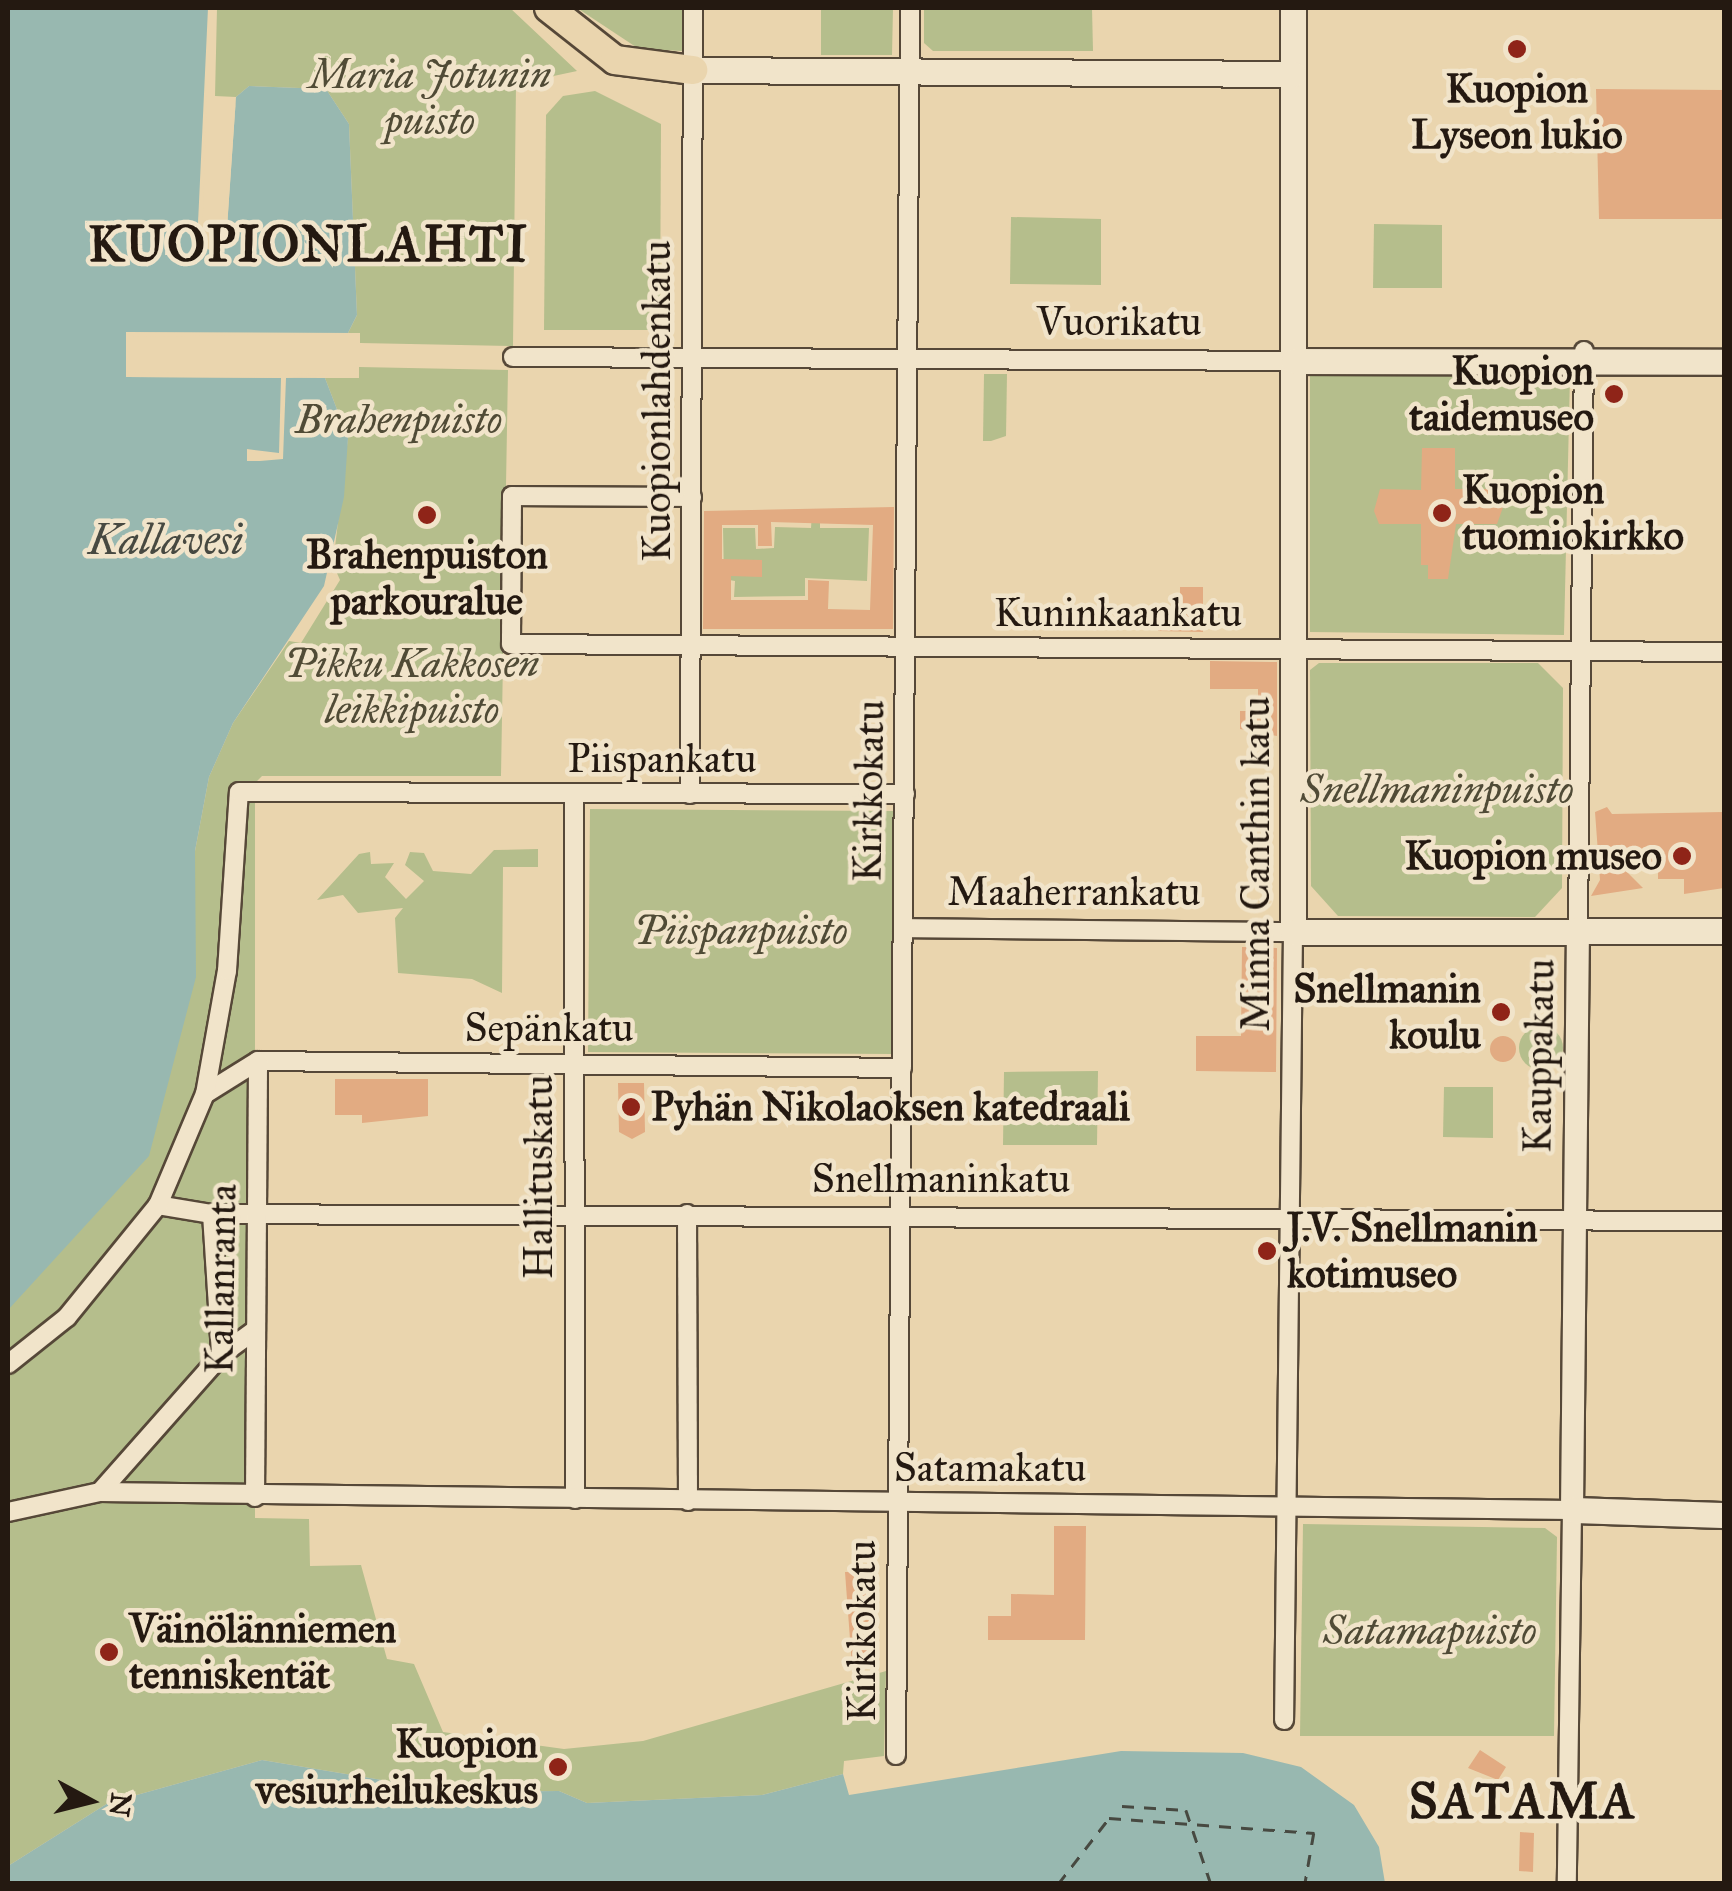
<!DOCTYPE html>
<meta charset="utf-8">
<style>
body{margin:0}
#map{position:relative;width:1732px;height:1891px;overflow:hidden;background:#ead5ae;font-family:"IM FELL Great Primer",serif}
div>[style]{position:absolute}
.green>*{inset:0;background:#b5be8c}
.round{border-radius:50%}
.water>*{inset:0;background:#98b8b0}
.pier>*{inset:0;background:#ead5ae}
.ferry>*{height:2.5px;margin-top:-1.25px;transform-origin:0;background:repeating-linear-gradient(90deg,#474941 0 12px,transparent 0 22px)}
.building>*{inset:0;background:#e2ab82}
.roads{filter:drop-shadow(2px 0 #564838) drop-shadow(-2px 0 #564838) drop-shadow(0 2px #564838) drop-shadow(0 -2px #564838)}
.minor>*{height:18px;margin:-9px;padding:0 9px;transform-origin:9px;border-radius:9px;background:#f1e4ca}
.tertiary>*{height:22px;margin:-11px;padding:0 11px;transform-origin:11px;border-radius:11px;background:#f1e4ca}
.secondary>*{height:25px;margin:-12.5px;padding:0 12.5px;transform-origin:12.5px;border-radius:12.5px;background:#f1e4ca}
.primary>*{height:28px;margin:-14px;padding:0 14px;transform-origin:14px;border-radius:14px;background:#ead5ae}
.dots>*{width:28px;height:28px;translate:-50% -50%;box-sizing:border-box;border:5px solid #f1e4ca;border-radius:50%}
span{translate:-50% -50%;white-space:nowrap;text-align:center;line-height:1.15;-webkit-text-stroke:9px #f1e4ca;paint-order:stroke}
.park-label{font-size:40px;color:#504b36;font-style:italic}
.poi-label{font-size:40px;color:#241911;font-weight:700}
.right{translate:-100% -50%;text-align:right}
.left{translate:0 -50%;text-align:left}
.street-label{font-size:40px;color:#241911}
.water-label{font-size:42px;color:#474941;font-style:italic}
.district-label{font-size:50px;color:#241911;font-weight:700;letter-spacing:2.5px}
.frame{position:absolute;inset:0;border:10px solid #241911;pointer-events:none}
.north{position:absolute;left:40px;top:1751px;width:100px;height:100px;-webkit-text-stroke:8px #f1e4ca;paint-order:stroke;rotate:97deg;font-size:28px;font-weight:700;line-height:40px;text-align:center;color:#241911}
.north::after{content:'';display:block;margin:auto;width:35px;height:45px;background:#241911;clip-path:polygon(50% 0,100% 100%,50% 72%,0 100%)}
</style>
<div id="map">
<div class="green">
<i style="clip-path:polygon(217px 8px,510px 8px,577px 71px,516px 84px,513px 346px,360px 343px,360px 333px,348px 333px,357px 315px,349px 124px,326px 89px,249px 86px,236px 97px,215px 96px)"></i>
<i style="clip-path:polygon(577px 8px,682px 8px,682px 51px,639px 49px)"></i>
<i style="clip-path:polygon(821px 8px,893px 8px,892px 55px,821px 55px)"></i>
<i style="clip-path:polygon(924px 8px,1092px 8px,1093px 51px,933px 51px,924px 43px)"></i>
<i style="clip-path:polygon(595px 91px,661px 124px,660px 330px,544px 330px,546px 115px,563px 96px)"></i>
<i style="clip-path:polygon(1011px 217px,1101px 219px,1101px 285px,1010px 284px)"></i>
<i style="clip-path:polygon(1374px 224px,1442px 225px,1442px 288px,1373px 288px)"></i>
<i style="clip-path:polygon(359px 367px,508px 370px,501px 776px,262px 776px,255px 783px,255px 1518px,309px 1519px,310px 1566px,361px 1565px,387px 1659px,414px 1664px,443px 1732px,564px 1749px,643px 1741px,886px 1671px,884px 1756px,844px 1761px,843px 1774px,762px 1795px,587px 1803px,559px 1791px,454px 1792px,262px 1760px,108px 1803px,8px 1866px,8px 1113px,195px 934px,195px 851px,209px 777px,233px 723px,289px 641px,301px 643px,340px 580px,333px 564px,348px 438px,325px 378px,359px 378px)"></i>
<i style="clip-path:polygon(984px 374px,1007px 374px,1006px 436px,991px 441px,983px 441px)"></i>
<i style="clip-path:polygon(1310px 375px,1570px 376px,1564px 635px,1310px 632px)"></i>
<i style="clip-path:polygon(812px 512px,820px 512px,820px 528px,869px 528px,867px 581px,805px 578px,805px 596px,734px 597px,735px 581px,724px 579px,723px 528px,755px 528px,756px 549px,774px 548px,775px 527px,811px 528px)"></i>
<i style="clip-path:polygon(1319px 663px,1538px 663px,1563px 688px,1562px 888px,1535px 917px,1338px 916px,1311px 886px,1310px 670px)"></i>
<i style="clip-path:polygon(590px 809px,894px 811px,892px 1054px,588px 1052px)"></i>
<i style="clip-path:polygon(538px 849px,538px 867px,503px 867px,502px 993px,472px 979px,398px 973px,395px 918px,403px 908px,358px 913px,343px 895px,317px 900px,359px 854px,370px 852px,371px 864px,394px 863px,385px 877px,406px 899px,424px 881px,405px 865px,410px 852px,424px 853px,433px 871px,471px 874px,494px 850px)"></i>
<i class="round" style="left:1519px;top:1026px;width:44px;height:44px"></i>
<i style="clip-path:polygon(1098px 1071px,1097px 1145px,1003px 1145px,1004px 1072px)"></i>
<i style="clip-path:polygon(1444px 1087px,1493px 1087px,1493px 1138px,1443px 1137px)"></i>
<i style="clip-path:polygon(1303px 1524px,1545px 1528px,1557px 1537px,1554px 1736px,1300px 1736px)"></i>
</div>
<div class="water">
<i style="clip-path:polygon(8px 8px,208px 8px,197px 245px,213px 251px,226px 242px,236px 97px,249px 86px,326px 89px,349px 124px,357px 315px,348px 333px,126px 333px,126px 377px,325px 378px,348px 438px,344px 497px,324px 586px,233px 723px,209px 777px,195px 851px,196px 977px,149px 1156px,8px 1310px)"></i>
<i style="clip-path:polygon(1121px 1751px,1243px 1753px,1301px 1767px,1354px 1805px,1379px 1847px,1385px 1883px,8px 1884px,8px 1866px,108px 1803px,262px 1760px,454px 1792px,559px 1791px,587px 1803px,762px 1795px,843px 1774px,849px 1795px)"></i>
</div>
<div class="pier">
<i style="clip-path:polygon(207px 95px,202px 242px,212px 245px,221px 239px,236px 97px,226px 242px,213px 251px,197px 245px)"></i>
<i style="clip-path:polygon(126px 332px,354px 333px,131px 337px,131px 372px,329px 374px,286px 378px,283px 459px,260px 461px,247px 461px,247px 449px,279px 453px,281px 378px,126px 377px)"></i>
</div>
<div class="ferry">
<i style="left:1122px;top:1806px;width:64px;rotate:3.6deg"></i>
<i style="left:1186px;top:1810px;width:78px;rotate:71.3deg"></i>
<i style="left:1058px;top:1884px;width:83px;rotate:-52.3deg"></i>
<i style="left:1109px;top:1818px;width:206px;rotate:4.2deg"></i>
<i style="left:1314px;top:1833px;width:52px;rotate:100deg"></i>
</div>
<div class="building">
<i style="clip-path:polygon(1596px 89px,1724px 90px,1724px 219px,1599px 219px)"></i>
<i style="clip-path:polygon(1422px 448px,1455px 448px,1455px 489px,1498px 489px,1497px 499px,1506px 499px,1497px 524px,1456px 524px,1448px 579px,1428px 579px,1428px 565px,1421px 565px,1421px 524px,1379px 524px,1374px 511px,1380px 489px,1421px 490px)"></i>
<i style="clip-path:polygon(evenodd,894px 507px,893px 629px,703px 629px,704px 511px,894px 507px,771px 522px,873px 525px,870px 610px,828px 609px,829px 581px,808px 580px,808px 600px,731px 600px,731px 576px,762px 577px,762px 560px,722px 559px,722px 525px,758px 525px,758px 546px,772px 546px,771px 522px)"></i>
<i style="clip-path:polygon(1180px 587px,1203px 587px,1203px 632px,1158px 631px,1158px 611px,1180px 611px)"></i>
<i style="clip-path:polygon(1210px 661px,1277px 662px,1277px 736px,1240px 729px,1240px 711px,1258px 711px,1258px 689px,1210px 689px)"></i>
<i style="clip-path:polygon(1607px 807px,1612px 814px,1724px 812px,1724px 888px,1684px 894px,1684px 879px,1658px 879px,1658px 866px,1621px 866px,1643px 888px,1591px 896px,1600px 880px,1595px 812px)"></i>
<i style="clip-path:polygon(1242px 947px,1277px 948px,1276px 1072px,1196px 1071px,1196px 1036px,1241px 1036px)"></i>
<i class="round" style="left:1490px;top:1036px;width:26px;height:26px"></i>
<i style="clip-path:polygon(335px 1079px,428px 1079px,428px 1116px,362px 1123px,362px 1115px,335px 1115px)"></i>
<i style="clip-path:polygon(618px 1083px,644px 1083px,645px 1132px,632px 1139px,619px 1132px)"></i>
<i style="clip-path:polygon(1054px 1526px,1086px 1526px,1085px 1640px,988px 1640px,988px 1616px,1011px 1616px,1011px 1594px,1054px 1595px)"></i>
<i style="clip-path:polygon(845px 1572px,870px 1572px,876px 1665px,852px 1666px)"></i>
<i style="clip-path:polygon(1480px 1750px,1506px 1767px,1498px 1780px,1468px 1768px)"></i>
<i style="clip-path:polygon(1520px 1832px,1534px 1833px,1533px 1872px,1519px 1871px)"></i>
</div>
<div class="roads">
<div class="minor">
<i style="left:513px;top:357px;width:781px;rotate:0.29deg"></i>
<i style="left:692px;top:497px;width:180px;rotate:-179.7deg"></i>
<i style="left:512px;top:496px;width:148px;rotate:90.4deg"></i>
<i style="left:511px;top:644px;width:1213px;rotate:0.38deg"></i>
<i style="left:574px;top:794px;width:705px;rotate:89.92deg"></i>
<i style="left:690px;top:794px;width:786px;rotate:-89.78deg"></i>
<i style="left:903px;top:928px;width:390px;rotate:0.6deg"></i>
<i style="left:1293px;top:932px;width:788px;rotate:90.65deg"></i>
<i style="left:1578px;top:929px;width:578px;rotate:-89.41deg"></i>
<i style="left:205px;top:1094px;width:62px;rotate:-31.9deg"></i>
<i style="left:258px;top:1061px;width:644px;rotate:0.62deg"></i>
<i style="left:158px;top:1205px;width:55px;rotate:9.5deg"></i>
<i style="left:212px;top:1214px;width:1512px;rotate:0.27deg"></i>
<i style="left:212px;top:1214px;width:141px;rotate:86.3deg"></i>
<i style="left:687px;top:1214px;width:287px;rotate:89.8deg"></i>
<i style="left:8px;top:1364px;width:75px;rotate:-38.5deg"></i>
<i style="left:67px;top:1317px;width:144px;rotate:-50.9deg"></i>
<i style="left:158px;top:1205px;width:121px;rotate:-67.1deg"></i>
<i style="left:205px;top:1094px;width:125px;rotate:-79.9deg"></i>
<i style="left:227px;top:971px;width:179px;rotate:-86.2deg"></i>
<i style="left:239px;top:792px;width:666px;rotate:0.17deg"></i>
<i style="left:100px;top:1492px;width:183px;rotate:-48.5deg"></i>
<i style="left:221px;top:1355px;width:42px;rotate:-36.3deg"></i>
<i style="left:255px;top:1497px;width:436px;rotate:-89.6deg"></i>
<i style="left:8px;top:1512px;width:94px;rotate:-12.3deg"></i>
<i style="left:100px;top:1492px;width:1472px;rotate:0.7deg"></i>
<i style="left:1572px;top:1510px;width:374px;rotate:90.8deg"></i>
<i style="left:896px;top:1755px;width:1747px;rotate:-89.54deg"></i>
</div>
<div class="tertiary">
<i style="left:1572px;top:1510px;width:581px;rotate:-89.41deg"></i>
</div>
<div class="secondary">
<i style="left:1293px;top:8px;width:924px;rotate:90deg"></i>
<i style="left:1293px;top:932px;width:431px;rotate:-0.1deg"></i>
<i style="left:693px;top:70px;width:600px;rotate:0.38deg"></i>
<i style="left:1294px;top:361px;width:430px;rotate:0.1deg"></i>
<i style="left:1572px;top:1510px;width:152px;rotate:1.9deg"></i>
</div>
<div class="primary">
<i style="left:549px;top:8px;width:84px;rotate:38.2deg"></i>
<i style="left:615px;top:60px;width:79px;rotate:7.3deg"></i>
</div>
</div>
<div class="dots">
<i style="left:1517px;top:49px;background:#8f2418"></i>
<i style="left:1614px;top:394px;background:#8f2418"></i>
<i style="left:1442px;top:513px;background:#8f2418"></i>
<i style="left:427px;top:515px;background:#8f2418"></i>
<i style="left:1682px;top:856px;background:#8f2418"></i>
<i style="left:1501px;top:1012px;background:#8f2418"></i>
<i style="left:631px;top:1107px;background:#8f2418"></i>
<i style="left:1267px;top:1251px;background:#8f2418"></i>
<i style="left:109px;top:1652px;background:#8f2418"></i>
<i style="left:558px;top:1767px;background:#8f2418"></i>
</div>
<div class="park-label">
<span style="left:430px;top:98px">Maria Jotunin<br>puisto</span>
<span style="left:399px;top:420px">Brahenpuisto</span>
<span style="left:412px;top:687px">Pikku Kakkosen<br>leikkipuisto</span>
<span style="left:1437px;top:790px">Snellmaninpuisto</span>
<span style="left:741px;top:931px">Piispanpuisto</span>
<span style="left:1430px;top:1631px">Satamapuisto</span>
</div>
<div class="poi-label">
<span style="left:1517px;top:112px">Kuopion<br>Lyseon lukio</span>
<span class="right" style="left:1594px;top:394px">Kuopion<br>taidemuseo</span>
<span class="left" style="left:1462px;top:513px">Kuopion<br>tuomiokirkko</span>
<span style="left:427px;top:578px">Brahenpuiston<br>parkouralue</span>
<span class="right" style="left:1662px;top:856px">Kuopion museo</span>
<span class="right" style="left:1481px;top:1012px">Snellmanin<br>koulu</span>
<span class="left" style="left:651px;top:1107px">Pyhän Nikolaoksen katedraali</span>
<span class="left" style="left:1287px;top:1251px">J.V. Snellmanin<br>kotimuseo</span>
<span class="left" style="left:129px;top:1652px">Väinölänniemen<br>tenniskentät</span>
<span class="right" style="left:538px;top:1767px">Kuopion<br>vesiurheilukeskus</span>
</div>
<div class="street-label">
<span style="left:1119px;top:322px">Vuorikatu</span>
<span style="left:657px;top:401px;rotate:-90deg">Kuopionlahdenkatu</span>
<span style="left:1118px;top:613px">Kuninkaankatu</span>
<span style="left:662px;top:759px">Piispankatu</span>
<span style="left:869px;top:791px;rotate:-89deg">Kirkkokatu</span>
<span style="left:1256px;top:864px;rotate:-90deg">Minna Canthin katu</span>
<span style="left:1074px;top:892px">Maaherrankatu</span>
<span style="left:549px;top:1028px">Sepänkatu</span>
<span style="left:1539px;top:1056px;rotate:-89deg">Kauppakatu</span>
<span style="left:539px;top:1177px;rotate:-90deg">Hallituskatu</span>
<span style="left:941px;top:1179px">Snellmaninkatu</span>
<span style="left:221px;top:1279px;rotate:-89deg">Kallanranta</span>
<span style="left:990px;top:1468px">Satamakatu</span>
<span style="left:862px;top:1631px;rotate:-90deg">Kirkkokatu</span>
</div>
<div class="water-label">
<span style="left:166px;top:540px">Kallavesi</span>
</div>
<div class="district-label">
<span style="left:309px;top:245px">KUOPIONLAHTI</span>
<span style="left:1523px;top:1802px">SATAMA</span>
</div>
<div class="frame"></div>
<div class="north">N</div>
</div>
